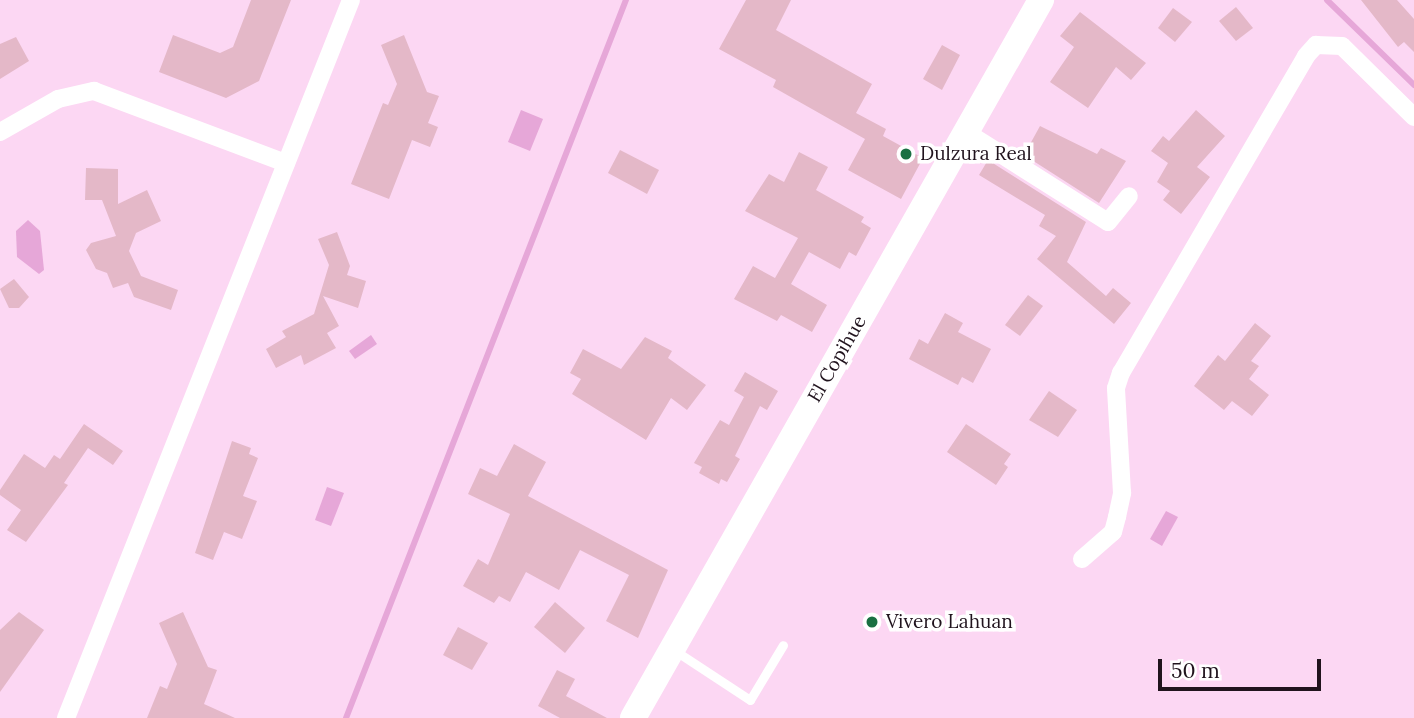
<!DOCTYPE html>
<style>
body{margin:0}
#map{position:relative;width:1414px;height:718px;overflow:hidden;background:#fcd7f3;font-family:Lora,serif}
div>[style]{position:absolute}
.water>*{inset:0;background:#e6a7d8}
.stream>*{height:6px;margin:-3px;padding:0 3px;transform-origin:3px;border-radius:3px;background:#e6a7d8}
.building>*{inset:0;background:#e4b8c8}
.service>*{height:9px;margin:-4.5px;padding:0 4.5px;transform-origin:4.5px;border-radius:4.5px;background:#fff}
.minor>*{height:18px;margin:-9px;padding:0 9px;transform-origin:9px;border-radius:9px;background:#fff}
.secondary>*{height:26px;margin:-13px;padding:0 13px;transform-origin:13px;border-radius:13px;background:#fff}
.dots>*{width:19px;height:19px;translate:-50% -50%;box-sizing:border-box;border:4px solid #fff;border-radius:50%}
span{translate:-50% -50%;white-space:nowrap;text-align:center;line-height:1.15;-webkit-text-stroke:7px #fff;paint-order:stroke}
.poi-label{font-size:19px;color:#20131d}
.left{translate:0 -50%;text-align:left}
.street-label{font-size:19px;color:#20131d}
.scale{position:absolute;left:1158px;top:659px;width:163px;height:32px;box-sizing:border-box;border:4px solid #20131d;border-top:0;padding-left:9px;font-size:21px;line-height:24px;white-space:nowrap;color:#20131d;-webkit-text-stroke:5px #fff;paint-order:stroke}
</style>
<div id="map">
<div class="water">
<i style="clip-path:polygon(521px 110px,543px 119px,530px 151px,508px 142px)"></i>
<i style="clip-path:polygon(28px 220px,40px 231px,44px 270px,39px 274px,17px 257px,16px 231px)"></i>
<i style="clip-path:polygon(371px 335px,377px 344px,355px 359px,349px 351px)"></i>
<i style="clip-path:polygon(327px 487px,344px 493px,331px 526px,315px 520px)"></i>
<i style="clip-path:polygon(1166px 511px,1178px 517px,1162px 546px,1150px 539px)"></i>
</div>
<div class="stream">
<i style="left:1327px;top:0;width:122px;rotate:44.3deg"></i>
<i style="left:346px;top:718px;width:771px;rotate:-68.7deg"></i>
</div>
<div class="building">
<i style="clip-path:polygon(251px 0,291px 0,259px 81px,226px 98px,159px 72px,173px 35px,220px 53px,233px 47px)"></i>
<i style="clip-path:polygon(746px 0,791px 0,776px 30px,872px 84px,856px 113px,886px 129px,883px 136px,923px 158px,901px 199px,848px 170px,865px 139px,773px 87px,776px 80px,719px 49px)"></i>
<i style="clip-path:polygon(1361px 0,1397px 0,1414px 19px,1414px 52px,1404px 42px,1398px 47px)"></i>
<i style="clip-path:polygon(1236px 7px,1253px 28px,1236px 41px,1219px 21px)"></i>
<i style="clip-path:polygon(1173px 8px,1192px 22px,1175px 42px,1158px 28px)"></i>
<i style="clip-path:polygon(1080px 12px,1146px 63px,1131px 80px,1116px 67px,1088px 108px,1050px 82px,1074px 47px,1060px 36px)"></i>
<i style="clip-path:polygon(404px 35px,427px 92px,439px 96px,428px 123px,438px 127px,430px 147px,412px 140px,389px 199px,351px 184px,383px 103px,388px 105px,397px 84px,381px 45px)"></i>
<i style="clip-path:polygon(16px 37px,29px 61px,0 79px,0 44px)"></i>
<i style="clip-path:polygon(942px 45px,960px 55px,942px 90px,923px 79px)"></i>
<i style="clip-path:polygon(1196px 110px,1225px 136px,1197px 167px,1210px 177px,1181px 214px,1163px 200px,1170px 191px,1157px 182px,1168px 163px,1151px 151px,1163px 136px,1169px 141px)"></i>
<i style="clip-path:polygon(1040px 126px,1097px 154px,1101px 148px,1126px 161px,1099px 203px,1024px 155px)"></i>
<i style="clip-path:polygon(620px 150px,659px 170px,647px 194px,608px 173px)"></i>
<i style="clip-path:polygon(799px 152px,828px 167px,816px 190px,864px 217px,861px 222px,871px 228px,856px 256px,849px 252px,840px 269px,809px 252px,791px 284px,827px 305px,812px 332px,781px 315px,777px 321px,734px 299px,753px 266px,775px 278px,798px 238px,745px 211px,769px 174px,784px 182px)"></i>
<i style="clip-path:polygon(988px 160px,1086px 222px,1067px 262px,1106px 296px,1113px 288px,1131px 303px,1114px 324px,1037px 259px,1056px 236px,1039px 226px,1045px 215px,979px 175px)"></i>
<i style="clip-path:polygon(86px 168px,118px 169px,118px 204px,147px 190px,161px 221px,136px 233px,129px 251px,141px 276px,178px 290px,171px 310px,134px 297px,128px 283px,113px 288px,107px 273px,96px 269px,86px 250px,91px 243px,116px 236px,102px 200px,85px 200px)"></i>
<i style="clip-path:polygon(337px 232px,350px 266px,347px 275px,366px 281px,358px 308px,323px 296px,339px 326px,327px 333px,336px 348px,304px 365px,301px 355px,276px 368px,266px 349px,286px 337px,282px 331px,314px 314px,329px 265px,318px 239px)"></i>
<i style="clip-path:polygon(14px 279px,29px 297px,19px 308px,9px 308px,0 289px)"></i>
<i style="clip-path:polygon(1028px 295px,1043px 306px,1020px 336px,1005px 325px)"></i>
<i style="clip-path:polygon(945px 313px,963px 323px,958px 332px,991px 349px,973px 383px,962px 377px,958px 385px,909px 359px,919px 339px,928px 344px)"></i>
<i style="clip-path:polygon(1255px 323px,1271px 336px,1251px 361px,1259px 366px,1249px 379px,1269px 395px,1252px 416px,1232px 401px,1224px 410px,1194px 386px,1218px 355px,1225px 361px)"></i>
<i style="clip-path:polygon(645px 337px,672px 351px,668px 358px,706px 385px,687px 410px,671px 398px,646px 440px,572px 394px,581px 379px,570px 373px,583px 349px,621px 369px)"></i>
<i style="clip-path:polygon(745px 372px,778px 391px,767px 410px,760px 406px,735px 456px,740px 459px,727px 482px,721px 479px,719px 484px,699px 473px,702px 467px,694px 463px,720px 420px,729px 425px,744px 397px,734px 391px)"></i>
<i style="clip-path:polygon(1049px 391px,1077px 410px,1058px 437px,1029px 420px)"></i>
<i style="clip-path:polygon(84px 424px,123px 451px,113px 465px,88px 448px,64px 483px,68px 485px,26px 542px,7px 530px,21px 510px,0 495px,0 490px,24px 454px,45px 468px,54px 455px,60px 459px)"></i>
<i style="clip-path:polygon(966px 424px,1011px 454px,1004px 464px,1008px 467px,996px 485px,947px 452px)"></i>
<i style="clip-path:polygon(232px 441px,251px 448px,249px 454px,258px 458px,243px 496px,257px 501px,242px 539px,224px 532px,213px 560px,195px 553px)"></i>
<i style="clip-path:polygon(514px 444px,546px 462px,528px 496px,668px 570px,638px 638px,606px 621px,629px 575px,580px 550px,559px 590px,526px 572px,510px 602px,499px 596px,494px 603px,463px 586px,478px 559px,488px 565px,510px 514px,468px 494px,480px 468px,497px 476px)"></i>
<i style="clip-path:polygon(555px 602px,585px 628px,565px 653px,534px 627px)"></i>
<i style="clip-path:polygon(19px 612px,44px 630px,0 692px,0 630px)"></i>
<i style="clip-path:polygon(183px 612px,208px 667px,217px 670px,204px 704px,235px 718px,147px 718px,160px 686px,167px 689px,177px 664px,159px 623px)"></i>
<i style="clip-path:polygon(458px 627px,488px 643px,472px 670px,443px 655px)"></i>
<i style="clip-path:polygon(557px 670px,575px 679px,566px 696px,607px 718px,560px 718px,538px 706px)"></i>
</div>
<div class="service">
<i style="left:674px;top:650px;width:91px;rotate:33.3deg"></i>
<i style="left:750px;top:700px;width:64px;rotate:-59deg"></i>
</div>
<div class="minor">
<i style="left:0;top:132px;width:67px;rotate:-29.6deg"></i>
<i style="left:58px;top:99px;width:37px;rotate:-13deg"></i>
<i style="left:94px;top:91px;width:205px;rotate:20.6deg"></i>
<i style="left:966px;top:132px;width:168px;rotate:32.4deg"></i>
<i style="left:1108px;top:222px;width:33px;rotate:-51deg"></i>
<i style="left:1082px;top:559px;width:41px;rotate:-41.1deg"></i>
<i style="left:1113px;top:532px;width:16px;rotate:-75deg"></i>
<i style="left:1117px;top:517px;width:25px;rotate:-78deg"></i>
<i style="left:1122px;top:493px;width:105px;rotate:-93.3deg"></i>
<i style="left:1116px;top:388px;width:16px;rotate:-72deg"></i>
<i style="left:1121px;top:373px;width:367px;rotate:-59.7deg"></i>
<i style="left:1306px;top:56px;width:15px;rotate:-48deg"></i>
<i style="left:1316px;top:45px;width:26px;rotate:2deg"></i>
<i style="left:1342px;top:46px;width:101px;rotate:44.6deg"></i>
<i style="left:66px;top:718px;width:772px;rotate:-68.35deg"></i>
</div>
<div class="secondary">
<i style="left:633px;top:718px;width:826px;rotate:-60.39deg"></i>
</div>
<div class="dots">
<i style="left:906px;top:154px;background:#1a6f42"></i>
<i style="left:872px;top:622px;background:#1a6f42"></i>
</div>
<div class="poi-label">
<span class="left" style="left:920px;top:154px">Dulzura Real</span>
<span class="left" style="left:886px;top:622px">Vivero Lahuan</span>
</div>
<div class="street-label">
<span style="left:837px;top:359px;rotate:-60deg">El Copihue</span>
</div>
<div class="scale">50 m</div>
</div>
